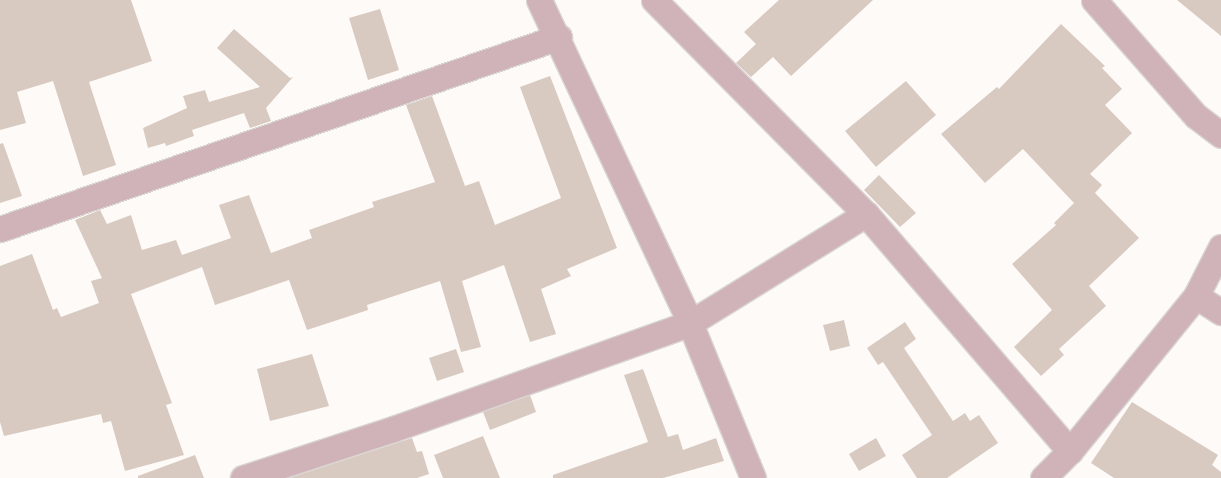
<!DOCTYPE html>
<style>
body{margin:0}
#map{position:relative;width:1221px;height:478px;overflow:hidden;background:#fdfaf8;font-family:Commissioner,sans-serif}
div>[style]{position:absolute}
.building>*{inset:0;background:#d9cac1}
.roads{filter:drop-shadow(1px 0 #d9d5d3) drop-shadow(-1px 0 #d9d5d3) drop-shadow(0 1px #d9d5d3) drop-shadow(0 -1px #d9d5d3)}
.street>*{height:25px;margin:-12.5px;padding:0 12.5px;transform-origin:12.5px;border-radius:12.5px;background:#d0b3b9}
span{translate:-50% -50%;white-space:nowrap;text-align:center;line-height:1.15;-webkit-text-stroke:5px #fff;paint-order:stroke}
</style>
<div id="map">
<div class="building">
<i style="clip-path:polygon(0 0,131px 0,152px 61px,89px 82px,116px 165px,83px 176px,53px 81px,17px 92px,26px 123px,0 130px)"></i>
<i style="clip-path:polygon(779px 0,873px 0,791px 76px,773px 57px,751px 77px,736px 63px,756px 44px,744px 32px)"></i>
<i style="clip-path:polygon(1177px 0,1221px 0,1221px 36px)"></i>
<i style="clip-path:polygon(380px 9px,399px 70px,368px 80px,349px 18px)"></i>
<i style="clip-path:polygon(1061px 24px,1105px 66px,1102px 68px,1122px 89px,1105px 105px,1132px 133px,1090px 174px,1102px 185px,1095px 193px,1139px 238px,1089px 286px,1106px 306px,1059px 349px,1064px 355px,1041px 376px,1014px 347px,1052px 310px,1012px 264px,1056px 225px,1054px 223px,1074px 203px,1023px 149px,985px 183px,941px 134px,997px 87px,999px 89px)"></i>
<i style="clip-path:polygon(234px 29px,290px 78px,293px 77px,266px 108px,271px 121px,250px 128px,244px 113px,192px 130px,194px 136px,166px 146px,165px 143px,148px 148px,143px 128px,187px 108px,183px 96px,205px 90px,209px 102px,260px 87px,217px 48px)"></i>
<i style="clip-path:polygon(550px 76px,617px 248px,567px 269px,571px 276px,541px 289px,556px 334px,530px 342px,504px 265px,462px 281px,481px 347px,461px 352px,440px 281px,367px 305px,368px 310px,307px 330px,289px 280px,215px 305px,202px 267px,131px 294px,172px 403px,166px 405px,184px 455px,125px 471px,111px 421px,103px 423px,101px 414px,4px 436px,0 422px,0 266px,32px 254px,53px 310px,57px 308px,61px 317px,99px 303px,91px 281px,102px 278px,75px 220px,100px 210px,107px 224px,131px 215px,142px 250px,176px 240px,182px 255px,231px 238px,219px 205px,249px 195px,271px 253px,312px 238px,309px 230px,374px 207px,372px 202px,435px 182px,406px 105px,432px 96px,465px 186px,479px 181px,495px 225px,561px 198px,520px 87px)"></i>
<i style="clip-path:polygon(906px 81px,936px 115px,876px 167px,845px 131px)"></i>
<i style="clip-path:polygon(3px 143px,22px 196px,0 203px,0 144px)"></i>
<i style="clip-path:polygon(879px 175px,916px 213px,900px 227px,864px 190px)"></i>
<i style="clip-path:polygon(844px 320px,850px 346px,830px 351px,823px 325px)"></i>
<i style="clip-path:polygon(905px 322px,916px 339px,904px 348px,953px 421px,965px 413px,970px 421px,979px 415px,998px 443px,947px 478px,917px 478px,902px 455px,932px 435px,883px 362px,878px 365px,867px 348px)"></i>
<i style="clip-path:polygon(456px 349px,464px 372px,437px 381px,429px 358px)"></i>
<i style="clip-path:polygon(312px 354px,329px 406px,270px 421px,257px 369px)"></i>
<i style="clip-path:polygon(643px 369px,668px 437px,678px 434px,683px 450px,716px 438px,724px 461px,663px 478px,553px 478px,553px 475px,648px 442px,624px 375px)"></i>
<i style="clip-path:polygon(530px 395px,536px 412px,490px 430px,483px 412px)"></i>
<i style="clip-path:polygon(1132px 402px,1218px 455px,1212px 465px,1221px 472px,1221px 478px,1114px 478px,1091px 463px)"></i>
<i style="clip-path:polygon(483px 436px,500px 478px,443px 478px,434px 455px)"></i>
<i style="clip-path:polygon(412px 438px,417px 452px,422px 451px,429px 474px,417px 478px,289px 478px)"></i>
<i style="clip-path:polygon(876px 438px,886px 456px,859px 471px,849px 454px)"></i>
<i style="clip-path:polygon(195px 455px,204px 478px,138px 478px,138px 476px)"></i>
</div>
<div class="roads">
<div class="street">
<i style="left:539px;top:0;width:357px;rotate:64.9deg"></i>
<i style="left:690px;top:323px;width:167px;rotate:67.9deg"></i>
<i style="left:654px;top:0;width:301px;rotate:45.3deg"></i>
<i style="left:866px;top:214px;width:313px;rotate:49.3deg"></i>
<i style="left:1094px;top:0;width:154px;rotate:48.7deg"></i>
<i style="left:1196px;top:116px;width:31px;rotate:37deg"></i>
<i style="left:0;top:229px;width:591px;rotate:-18.96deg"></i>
<i style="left:1196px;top:296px;width:30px;rotate:33deg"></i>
<i style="left:243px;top:478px;width:158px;rotate:-18.1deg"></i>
<i style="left:393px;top:429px;width:315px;rotate:-19.6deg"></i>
<i style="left:690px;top:323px;width:207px;rotate:-31.8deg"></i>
<i style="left:1043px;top:478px;width:38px;rotate:-45deg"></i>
<i style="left:1070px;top:451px;width:200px;rotate:-50.9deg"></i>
<i style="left:1196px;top:296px;width:55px;rotate:-63deg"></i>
</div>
</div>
</div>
